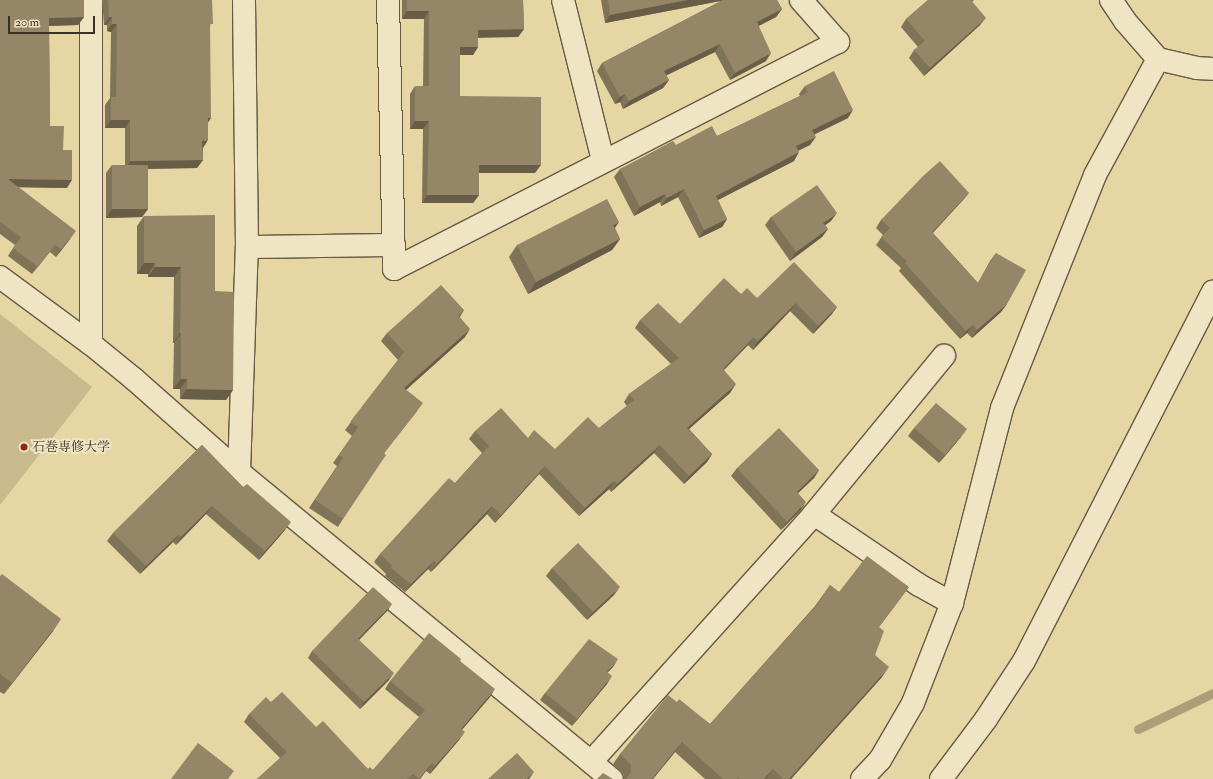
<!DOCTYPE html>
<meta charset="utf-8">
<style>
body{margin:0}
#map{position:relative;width:1213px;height:779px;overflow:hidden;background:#e6d6a3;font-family:"IM FELL Double Pica","Noto Serif JP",serif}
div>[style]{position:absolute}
.green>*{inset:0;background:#c9ba8d}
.stream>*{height:9px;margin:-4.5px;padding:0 4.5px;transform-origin:4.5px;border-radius:4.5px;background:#ac9e78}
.roads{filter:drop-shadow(1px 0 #665a44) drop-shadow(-1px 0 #665a44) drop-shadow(0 1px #665a44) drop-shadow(0 -1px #665a44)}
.minor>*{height:22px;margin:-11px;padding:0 11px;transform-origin:11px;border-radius:11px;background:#efe4c3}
.tertiary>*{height:22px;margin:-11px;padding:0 11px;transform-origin:11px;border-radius:11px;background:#efe4c3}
.wall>*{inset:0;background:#7f7358}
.shaded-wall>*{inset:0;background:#685e47}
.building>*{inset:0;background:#948666}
.dots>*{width:11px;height:11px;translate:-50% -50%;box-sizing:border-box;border:2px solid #efe4c3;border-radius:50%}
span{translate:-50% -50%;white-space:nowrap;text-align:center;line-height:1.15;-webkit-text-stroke:4px #efe4c3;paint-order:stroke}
.poi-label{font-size:13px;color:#3b3024}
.left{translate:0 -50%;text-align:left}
.scale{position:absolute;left:8px;top:16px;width:87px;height:18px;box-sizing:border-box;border:2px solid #3b3024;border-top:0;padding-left:5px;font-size:12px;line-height:14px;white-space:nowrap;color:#3b3024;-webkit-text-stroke:3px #efe4c3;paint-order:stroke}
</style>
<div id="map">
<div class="green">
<i style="clip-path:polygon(0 314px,92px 387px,0 505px)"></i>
</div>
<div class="stream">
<i style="left:1138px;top:729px;width:83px;rotate:-25.6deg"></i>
</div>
<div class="roads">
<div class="minor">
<i style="left:388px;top:0;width:269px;rotate:88.7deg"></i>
<i style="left:394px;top:269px;width:499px;rotate:-27.1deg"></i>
<i style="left:838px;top:42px;width:56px;rotate:-131.4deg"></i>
<i style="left:563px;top:0;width:166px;rotate:76deg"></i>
<i style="left:1111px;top:0;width:25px;rotate:56deg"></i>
<i style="left:1125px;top:21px;width:50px;rotate:49deg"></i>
<i style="left:247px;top:247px;width:147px;rotate:-0.8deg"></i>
<i style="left:0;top:277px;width:113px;rotate:36.4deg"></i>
<i style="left:91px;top:344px;width:55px;rotate:39.1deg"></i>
<i style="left:134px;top:379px;width:140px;rotate:41.5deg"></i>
<i style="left:239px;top:472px;width:483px;rotate:39.5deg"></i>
<i style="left:91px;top:344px;width:344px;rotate:-90deg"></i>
<i style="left:239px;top:472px;width:225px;rotate:-88deg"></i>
<i style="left:247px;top:247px;width:247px;rotate:-90.7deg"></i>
<i style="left:814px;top:514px;width:127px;rotate:34.1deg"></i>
<i style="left:919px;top:585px;width:38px;rotate:29deg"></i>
<i style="left:591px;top:762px;width:334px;rotate:-48deg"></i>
<i style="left:814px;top:514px;width:205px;rotate:-50.6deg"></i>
<i style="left:862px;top:779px;width:26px;rotate:-47deg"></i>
<i style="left:880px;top:760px;width:66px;rotate:-59.9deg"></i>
<i style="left:913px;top:703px;width:107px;rotate:-68.7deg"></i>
<i style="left:952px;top:603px;width:201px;rotate:-75.6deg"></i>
<i style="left:1002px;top:408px;width:251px;rotate:-68.2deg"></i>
<i style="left:1095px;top:175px;width:132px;rotate:-61.5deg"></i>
<i style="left:1158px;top:59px;width:39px;rotate:13deg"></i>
<i style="left:1196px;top:68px;width:17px;rotate:3deg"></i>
</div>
<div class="tertiary">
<i style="left:941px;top:779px;width:75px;rotate:-53.1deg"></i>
<i style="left:986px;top:719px;width:69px;rotate:-56.8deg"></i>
<i style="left:1024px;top:661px;width:415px;rotate:-62.9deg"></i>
</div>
</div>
<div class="wall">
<i style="clip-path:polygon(0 0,84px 17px,78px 25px,49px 26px,50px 126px,63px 150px,67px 188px,18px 187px,70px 239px,56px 257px,50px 252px,32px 274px,8px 256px,15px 245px,0 234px)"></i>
<i style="clip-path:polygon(102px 0,212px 0,210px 28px,208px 123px,203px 148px,203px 160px,197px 168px,148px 169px,148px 209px,142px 217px,106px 218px,106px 173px,112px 165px,125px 165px,125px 128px,105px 128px,105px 105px,110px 98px,111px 32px,107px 31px,107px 25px,104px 25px)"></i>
<i style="clip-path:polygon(402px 0,523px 0,524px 29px,518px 37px,478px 37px,478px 47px,473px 55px,460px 55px,460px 96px,535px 173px,479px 173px,479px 195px,473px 203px,422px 203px,423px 129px,410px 129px,410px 94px,415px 86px,423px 86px,424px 19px,402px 19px)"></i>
<i style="clip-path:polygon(601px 0,777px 0,782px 9px,776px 17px,758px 26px,766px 61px,730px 80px,715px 52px,666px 75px,669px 80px,663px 88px,623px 109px,620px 102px,615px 104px,597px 71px,602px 63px,721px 1px,605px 23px)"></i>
<i style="clip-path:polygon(928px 0,974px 0,972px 2px,980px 25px,924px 76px,909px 58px,914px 50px,918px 47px,901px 27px,906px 19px)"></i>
<i style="clip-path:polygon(805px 86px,848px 118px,815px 134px,810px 145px,798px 151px,794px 161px,718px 200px,727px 219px,722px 227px,699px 238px,678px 197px,661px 206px,660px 202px,634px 216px,614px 177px,620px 169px,676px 145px,717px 136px,800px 96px,799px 94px)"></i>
<i style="clip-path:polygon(969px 193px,963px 200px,933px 233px,978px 283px,990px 261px,996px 253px,1007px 304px,1001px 312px,972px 338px,967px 333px,960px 339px,899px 271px,901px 268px,876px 245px,883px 235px,876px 228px,881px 220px)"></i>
<i style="clip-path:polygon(144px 216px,215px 291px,233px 390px,226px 400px,180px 399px,180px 389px,173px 389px,174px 343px,173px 343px,174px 277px,148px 277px,148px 274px,137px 274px,137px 226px)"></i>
<i style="clip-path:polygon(771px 217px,831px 221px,825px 225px,828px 229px,822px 237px,790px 261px,765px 225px)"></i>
<i style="clip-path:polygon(615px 228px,620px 239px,612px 250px,528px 294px,509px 257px,517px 245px)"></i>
<i style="clip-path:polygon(741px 294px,757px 298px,837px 307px,831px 315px,813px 334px,790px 311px,753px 350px,748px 345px,724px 370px,730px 393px,689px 429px,712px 454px,707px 462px,684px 484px,654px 453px,611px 492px,609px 489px,579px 516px,539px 474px,495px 523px,487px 514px,431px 572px,428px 569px,405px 592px,385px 576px,386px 574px,374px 562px,380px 554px,455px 483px,482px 453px,469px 439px,475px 431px,528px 438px,555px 449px,599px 428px,627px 406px,624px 402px,629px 394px,671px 364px,635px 328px,640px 320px,680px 324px)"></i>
<i style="clip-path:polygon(464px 310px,460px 317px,465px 337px,406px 390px,417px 411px,384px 453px,338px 527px,309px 508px,337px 466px,333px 463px,352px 436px,345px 430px,398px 360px,381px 341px,387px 333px)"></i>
<i style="clip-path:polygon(914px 428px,961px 437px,939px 463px,908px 436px)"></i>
<i style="clip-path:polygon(202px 445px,285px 530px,259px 560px,206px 514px,176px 545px,173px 542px,140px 574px,107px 541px,113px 533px)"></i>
<i style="clip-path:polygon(737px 468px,819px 470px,814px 478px,798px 493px,801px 510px,781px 530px,731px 476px)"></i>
<i style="clip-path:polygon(552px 568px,614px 595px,587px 620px,546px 576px)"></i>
<i style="clip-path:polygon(0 576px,53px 631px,4px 694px,0 692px)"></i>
<i style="clip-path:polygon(830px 585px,839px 592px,909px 587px,879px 627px,875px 655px,882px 677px,791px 779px,705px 779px,675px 752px,653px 779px,624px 779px,624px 775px,613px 764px,620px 754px,677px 702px,710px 724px,815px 606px)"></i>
<i style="clip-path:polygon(388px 610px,359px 640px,389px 680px,360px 709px,308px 658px,312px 651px)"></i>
<i style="clip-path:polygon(460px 661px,490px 697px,462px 729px,459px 740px,430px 774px,426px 771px,420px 779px,257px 779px,280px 758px,244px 722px,249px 714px,271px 702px,316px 727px,368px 769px,373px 770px,419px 717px,385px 689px,390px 681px)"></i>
<i style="clip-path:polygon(613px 667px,607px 673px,607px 684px,572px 726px,540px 700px,545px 693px)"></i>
</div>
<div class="shaded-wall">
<i style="clip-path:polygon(687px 0,725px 0,605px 23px,610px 15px)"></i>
<i style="clip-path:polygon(782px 9px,776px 17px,751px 30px,757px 22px)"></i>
<i style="clip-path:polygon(407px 11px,429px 11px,424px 19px,402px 19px)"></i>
<i style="clip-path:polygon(84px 17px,78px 25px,44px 26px,49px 18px)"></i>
<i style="clip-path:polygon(109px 17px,112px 17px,107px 25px,104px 25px)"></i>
<i style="clip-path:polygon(986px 18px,980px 25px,924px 76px,930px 68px)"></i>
<i style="clip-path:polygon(112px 24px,117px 24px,111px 32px,107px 31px)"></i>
<i style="clip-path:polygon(524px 29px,518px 37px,472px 38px,478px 30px)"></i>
<i style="clip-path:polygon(720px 44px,715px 52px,659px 79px,664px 71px)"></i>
<i style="clip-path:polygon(460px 47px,478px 47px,473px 55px,455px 55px)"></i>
<i style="clip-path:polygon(771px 53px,766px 61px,730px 80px,735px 73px)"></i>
<i style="clip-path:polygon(669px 80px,663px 88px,623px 109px,629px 101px)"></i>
<i style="clip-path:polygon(625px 94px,620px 102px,615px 104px,620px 97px)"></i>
<i style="clip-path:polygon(853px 110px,848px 118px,807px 138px,812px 130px)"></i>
<i style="clip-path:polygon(208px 118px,211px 118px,206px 126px)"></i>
<i style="clip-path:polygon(111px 120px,130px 120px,125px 128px,105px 128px)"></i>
<i style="clip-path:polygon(415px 121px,429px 121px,423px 129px,410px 129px)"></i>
<i style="clip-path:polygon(816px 137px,810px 145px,790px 154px,796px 146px)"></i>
<i style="clip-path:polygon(208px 140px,203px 148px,197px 148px,202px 141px)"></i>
<i style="clip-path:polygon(799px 152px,794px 161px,710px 204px,716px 196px)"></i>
<i style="clip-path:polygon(203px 160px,197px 168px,125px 169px,130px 161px)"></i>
<i style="clip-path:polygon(479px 165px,541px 165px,535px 173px,473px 173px)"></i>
<i style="clip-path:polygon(8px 179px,72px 180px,67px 188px,3px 187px)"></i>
<i style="clip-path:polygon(684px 189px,678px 197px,661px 206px,667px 198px)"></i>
<i style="clip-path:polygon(969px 193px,963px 200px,926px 239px,932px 232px)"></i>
<i style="clip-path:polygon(665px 194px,660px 202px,634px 216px,640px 207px)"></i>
<i style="clip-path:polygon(427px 195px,479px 195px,473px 203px,422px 203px)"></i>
<i style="clip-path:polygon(112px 209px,148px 209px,142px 217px,106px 218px)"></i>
<i style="clip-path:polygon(837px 213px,831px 221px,817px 231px,823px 223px)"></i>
<i style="clip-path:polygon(727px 219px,722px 227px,699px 238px,704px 230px)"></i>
<i style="clip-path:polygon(619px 222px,611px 234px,613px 225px)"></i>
<i style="clip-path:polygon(828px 229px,822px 237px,790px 261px,796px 252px)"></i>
<i style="clip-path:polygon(76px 231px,70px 239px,56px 257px,61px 249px)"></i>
<i style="clip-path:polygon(620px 239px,612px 250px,528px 294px,536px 282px)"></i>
<i style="clip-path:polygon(144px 263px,155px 263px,148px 274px,137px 274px)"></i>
<i style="clip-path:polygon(155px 267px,181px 267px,174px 277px,148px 277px)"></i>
<i style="clip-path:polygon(796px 303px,790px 311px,753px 350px,758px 341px)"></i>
<i style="clip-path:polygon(1007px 304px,1001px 312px,972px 338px,977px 330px)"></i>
<i style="clip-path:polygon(837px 307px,831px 315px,813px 334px,818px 326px)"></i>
<i style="clip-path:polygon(973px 325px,967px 333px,960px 339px,966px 331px)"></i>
<i style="clip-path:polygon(470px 329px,465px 337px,398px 397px,404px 388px)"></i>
<i style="clip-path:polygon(180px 333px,181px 333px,174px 343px,173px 343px)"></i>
<i style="clip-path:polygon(754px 337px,748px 345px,717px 377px,723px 369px)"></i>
<i style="clip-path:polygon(181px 379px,187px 379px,180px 389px,173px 389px)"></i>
<i style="clip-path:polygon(736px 384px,730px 393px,681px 436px,687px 428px)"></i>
<i style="clip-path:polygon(187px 389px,233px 390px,226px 400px,180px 399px)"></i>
<i style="clip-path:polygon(423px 403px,417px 411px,378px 461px,384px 453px)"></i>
<i style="clip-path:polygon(967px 429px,961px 437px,939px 463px,945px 455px)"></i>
<i style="clip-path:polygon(660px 445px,654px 453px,611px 492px,617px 484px)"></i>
<i style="clip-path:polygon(712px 454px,707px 462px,684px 484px,689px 476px)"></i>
<i style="clip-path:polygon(545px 466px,539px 474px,495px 523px,501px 515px)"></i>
<i style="clip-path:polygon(819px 470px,814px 478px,791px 500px,797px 492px)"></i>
<i style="clip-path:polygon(614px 481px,609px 489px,579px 516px,585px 508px)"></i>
<i style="clip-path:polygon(806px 502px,801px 510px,781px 530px,787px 522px)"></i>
<i style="clip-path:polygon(212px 506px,206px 514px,176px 545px,181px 537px)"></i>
<i style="clip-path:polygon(492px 506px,487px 514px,431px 572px,437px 564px)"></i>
<i style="clip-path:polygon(291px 522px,285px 530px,259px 560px,265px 551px)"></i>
<i style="clip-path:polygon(179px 534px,173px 542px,140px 574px,146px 566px)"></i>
<i style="clip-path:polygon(434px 561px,428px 569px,405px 592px,411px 584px)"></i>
<i style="clip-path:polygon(620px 587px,614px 595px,587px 620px,593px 612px)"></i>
<i style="clip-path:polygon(392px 604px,388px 610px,353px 646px,358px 639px)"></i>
<i style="clip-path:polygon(61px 619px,53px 631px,4px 694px,12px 683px)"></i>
<i style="clip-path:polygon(618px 659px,613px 667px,601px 679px,607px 672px)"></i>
<i style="clip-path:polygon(889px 667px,882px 677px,791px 779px,789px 779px)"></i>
<i style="clip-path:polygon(394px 673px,389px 680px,360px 709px,364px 702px)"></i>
<i style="clip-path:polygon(612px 676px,607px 684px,572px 726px,577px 719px)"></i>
<i style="clip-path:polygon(495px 689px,490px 697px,456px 737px,461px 729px)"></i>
<i style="clip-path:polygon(465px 732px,459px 740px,430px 774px,435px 766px)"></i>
<i style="clip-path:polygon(682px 742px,675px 752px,653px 779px,652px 779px)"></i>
<i style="clip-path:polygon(432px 763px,420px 779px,418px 779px)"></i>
<i style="clip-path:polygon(773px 769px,766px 779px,764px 779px)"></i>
<i style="clip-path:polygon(534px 772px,529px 779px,526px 779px)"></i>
</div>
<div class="building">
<i style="clip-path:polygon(0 0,84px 0,84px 17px,49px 18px,50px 126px,64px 126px,63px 150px,72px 150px,72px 180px,8px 179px,76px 231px,61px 249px,55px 245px,38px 267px,13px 248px,21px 237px,0 222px)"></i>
<i style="clip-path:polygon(108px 0,212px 0,213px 24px,210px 24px,211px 118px,208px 118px,208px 140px,202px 141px,203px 160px,130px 161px,130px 120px,111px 120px,111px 97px,116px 97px,117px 24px,112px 24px,112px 17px,109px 17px)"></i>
<i style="clip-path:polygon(407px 0,523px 0,524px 29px,478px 30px,478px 47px,460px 47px,460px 96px,541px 97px,541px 165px,479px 165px,479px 195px,427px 195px,429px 121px,415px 121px,415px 86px,429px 86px,429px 11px,407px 11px)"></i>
<i style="clip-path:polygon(608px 0,687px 0,610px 15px)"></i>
<i style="clip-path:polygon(723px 0,777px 0,782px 9px,757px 22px,771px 53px,735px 73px,720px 44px,664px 71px,669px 80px,629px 101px,625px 94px,620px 97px,602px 63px)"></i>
<i style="clip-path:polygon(928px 0,971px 0,986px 18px,930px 68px,914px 50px,925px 41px,906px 19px)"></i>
<i style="clip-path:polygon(834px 71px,853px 110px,812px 130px,816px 137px,796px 146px,799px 152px,716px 196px,727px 219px,704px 230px,684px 189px,667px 198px,665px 194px,640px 207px,620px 169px,673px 141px,676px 145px,712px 126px,717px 136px,808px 92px,805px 86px)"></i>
<i style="clip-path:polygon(940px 161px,969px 193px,932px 232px,978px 283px,996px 253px,1026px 270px,1007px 304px,977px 330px,973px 325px,966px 331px,905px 263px,907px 261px,881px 237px,890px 228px,881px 220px,923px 176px)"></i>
<i style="clip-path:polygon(112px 165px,148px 165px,148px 209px,112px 209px)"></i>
<i style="clip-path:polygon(817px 185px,837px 213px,823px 223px,828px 229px,796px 252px,771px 217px)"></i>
<i style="clip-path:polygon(607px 199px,619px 222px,613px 225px,620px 239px,536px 282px,517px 245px)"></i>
<i style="clip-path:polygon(215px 215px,215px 291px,234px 292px,233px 390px,187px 389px,187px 379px,181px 379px,181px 333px,180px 333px,181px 267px,155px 267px,155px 263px,144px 263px,144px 216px)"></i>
<i style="clip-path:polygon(794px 262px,837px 307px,818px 326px,796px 303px,758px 341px,754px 337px,723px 369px,736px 384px,687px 428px,712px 454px,689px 476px,660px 445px,617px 484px,614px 481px,585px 508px,545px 466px,501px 515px,492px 506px,437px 564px,434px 561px,411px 584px,391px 568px,392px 566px,380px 554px,449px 478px,455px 483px,489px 446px,475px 431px,501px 408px,528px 438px,534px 430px,555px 449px,588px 417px,599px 428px,634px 400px,629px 394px,679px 358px,640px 320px,658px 303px,680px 324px,724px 278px,741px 294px,747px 288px,757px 298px)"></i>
<i style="clip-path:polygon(441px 285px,464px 310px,458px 315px,470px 329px,404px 388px,423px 403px,384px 453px,386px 455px,343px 519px,315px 500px,343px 458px,339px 455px,358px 427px,350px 422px,404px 352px,387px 333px)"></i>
<i style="clip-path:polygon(936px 403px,967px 429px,945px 455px,914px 428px)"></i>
<i style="clip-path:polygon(779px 428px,819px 470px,797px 492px,806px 502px,787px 522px,737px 468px)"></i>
<i style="clip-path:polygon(202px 445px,243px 487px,247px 484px,291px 522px,265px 551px,212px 506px,181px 537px,179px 534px,146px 566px,113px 533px)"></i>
<i style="clip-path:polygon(578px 543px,620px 587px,593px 612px,552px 568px)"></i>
<i style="clip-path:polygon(867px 556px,909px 587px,879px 627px,884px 631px,875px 655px,889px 667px,789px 779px,783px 779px,773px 769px,764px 779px,740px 779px,738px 777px,737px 779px,723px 779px,682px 742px,652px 779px,626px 779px,628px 777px,631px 771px,631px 765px,620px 754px,668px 695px,677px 702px,679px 699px,710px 724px,817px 605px,830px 585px,839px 592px)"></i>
<i style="clip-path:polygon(2px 574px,61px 619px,12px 683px,0 674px,0 576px)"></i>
<i style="clip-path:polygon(373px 587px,392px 604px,358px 639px,394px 673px,364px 702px,312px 651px)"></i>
<i style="clip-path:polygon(429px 633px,461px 659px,460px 661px,495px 689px,461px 729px,465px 732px,435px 766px,432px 763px,419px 779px,413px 774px,407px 779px,257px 779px,287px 752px,249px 714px,266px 697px,271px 702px,282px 692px,316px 727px,323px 721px,368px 769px,370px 767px,373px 770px,425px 710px,390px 681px)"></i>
<i style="clip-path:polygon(589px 639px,618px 659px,607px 672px,612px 676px,577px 719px,545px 693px)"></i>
<i style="clip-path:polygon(198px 743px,234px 771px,228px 779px,171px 779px)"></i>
<i style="clip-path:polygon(517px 753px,534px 772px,526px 779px,488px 779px)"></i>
<i style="clip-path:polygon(603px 773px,613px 779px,597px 779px)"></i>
</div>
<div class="dots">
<i style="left:24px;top:447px;background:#8f2418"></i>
</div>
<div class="poi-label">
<span class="left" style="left:32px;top:447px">石巻専修大学</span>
</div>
<div class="scale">20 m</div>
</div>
